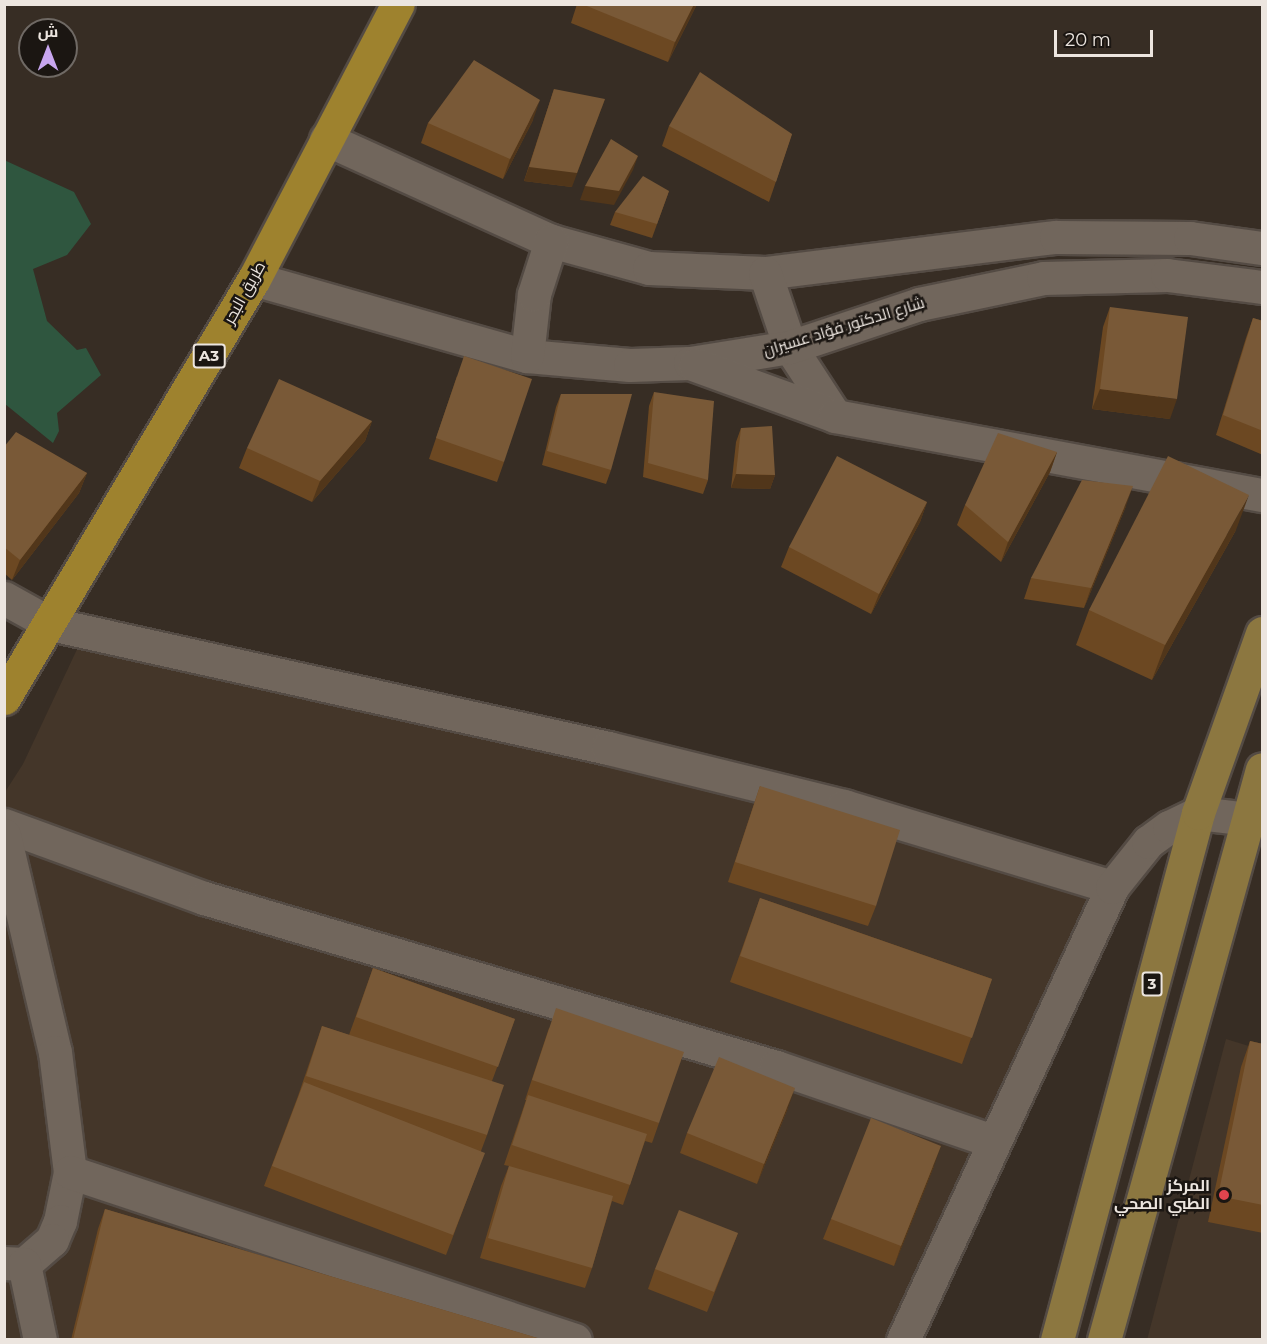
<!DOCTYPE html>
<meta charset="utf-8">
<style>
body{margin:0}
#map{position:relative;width:1267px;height:1344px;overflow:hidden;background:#372d24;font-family:Montserrat,Cairo,sans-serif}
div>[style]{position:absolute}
.built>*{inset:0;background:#443629}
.green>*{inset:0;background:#2f563f}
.roads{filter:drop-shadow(2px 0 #544b44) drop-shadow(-2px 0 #544b44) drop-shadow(0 2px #544b44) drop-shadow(0 -2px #544b44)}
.minor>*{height:33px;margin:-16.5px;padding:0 16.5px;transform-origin:16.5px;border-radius:16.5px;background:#71665c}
.major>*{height:33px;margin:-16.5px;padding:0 16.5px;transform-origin:16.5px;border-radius:16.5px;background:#8c7740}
.highway>*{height:33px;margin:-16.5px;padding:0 16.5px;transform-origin:16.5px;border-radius:16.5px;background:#9e822e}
.wall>*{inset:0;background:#6c4822}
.shaded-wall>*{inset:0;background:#51361a}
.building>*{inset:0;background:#795937}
.dots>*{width:16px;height:16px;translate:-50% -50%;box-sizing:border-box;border:3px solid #1b1612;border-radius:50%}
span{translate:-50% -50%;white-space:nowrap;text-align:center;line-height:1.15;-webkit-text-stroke:5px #1b1612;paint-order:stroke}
.shield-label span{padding:2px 4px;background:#1b1612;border:2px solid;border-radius:4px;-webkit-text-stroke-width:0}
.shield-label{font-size:15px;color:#ece5df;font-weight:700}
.street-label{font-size:16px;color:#ece5df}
.poi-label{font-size:16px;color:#ece5df;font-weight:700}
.right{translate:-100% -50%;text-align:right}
.frame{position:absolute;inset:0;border:6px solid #ece5df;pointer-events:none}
.north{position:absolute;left:18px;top:18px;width:60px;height:60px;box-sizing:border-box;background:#1b1612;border:2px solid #6f6964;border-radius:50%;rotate:0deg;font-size:16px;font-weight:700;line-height:24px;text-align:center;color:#ece5df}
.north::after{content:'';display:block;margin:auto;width:21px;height:27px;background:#c8a6ef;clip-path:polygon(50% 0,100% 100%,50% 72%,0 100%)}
.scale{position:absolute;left:1054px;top:30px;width:99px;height:27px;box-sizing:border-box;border:3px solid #ece5df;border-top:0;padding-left:8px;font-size:18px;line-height:21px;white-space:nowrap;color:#ece5df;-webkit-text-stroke:4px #1b1612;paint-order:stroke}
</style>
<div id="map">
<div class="built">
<i style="clip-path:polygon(80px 643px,320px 696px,871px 829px,1092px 894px,890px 1339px,5px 1340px,5px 792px,23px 764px)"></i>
<i style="clip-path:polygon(1226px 1039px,1262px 1050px,1262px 1339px,1147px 1340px)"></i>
</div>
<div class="green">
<i style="clip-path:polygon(4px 160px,74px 192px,91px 224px,67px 255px,33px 269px,47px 321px,77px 350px,86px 348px,101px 375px,57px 413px,59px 431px,53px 443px,5px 404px)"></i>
</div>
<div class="roads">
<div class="minor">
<i style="left:326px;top:139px;width:247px;rotate:24.4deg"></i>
<i style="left:551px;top:241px;width:102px;rotate:15.4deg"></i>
<i style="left:649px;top:268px;width:116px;rotate:2.5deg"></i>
<i style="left:765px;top:273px;width:293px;rotate:-7.1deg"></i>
<i style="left:1056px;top:237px;width:134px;rotate:0.4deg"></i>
<i style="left:1190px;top:238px;width:73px;rotate:7.9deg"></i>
<i style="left:765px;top:273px;width:78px;rotate:71.3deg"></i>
<i style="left:790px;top:347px;width:82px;rotate:56.9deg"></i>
<i style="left:254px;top:279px;width:284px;rotate:15.8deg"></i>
<i style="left:527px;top:356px;width:103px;rotate:5deg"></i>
<i style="left:630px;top:365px;width:60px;rotate:-1.9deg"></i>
<i style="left:690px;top:363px;width:101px;rotate:-9.1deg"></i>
<i style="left:790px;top:347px;width:136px;rotate:-18.4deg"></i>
<i style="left:919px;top:304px;width:127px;rotate:-11.8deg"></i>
<i style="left:1043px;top:278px;width:124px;rotate:-1.4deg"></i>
<i style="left:1167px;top:275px;width:96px;rotate:7.2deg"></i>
<i style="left:527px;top:356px;width:62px;rotate:-83.6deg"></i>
<i style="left:534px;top:294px;width:56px;rotate:-72.2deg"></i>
<i style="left:695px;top:365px;width:149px;rotate:20deg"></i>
<i style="left:835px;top:416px;width:434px;rotate:10.5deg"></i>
<i style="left:4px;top:598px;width:54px;rotate:29deg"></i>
<i style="left:51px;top:624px;width:571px;rotate:12.55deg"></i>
<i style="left:608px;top:748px;width:243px;rotate:13.8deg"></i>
<i style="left:844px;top:806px;width:280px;rotate:16.8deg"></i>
<i style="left:4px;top:825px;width:213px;rotate:20.1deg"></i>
<i style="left:204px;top:898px;width:596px;rotate:16.46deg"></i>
<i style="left:776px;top:1067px;width:228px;rotate:18.9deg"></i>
<i style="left:4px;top:835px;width:223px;rotate:76.8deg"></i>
<i style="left:55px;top:1052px;width:121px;rotate:82.9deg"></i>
<i style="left:70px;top:1172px;width:50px;rotate:101.5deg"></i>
<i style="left:60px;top:1221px;width:21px;rotate:113deg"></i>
<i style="left:52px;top:1240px;width:37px;rotate:139deg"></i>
<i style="left:24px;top:1264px;width:20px;rotate:-177deg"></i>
<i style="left:70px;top:1172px;width:532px;rotate:18.4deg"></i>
<i style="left:24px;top:1264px;width:78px;rotate:78.1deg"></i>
<i style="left:903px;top:1340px;width:499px;rotate:-65.2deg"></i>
<i style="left:1112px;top:887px;width:58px;rotate:-51.3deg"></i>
<i style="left:1148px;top:842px;width:26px;rotate:-36deg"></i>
<i style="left:1169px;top:827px;width:32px;rotate:-26deg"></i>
<i style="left:1198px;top:813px;width:50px;rotate:6.8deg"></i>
</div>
<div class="major">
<i style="left:1057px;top:1340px;width:546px;rotate:-75.02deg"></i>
<i style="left:1198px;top:813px;width:191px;rotate:-70.4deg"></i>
<i style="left:1104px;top:1340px;width:592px;rotate:-74.53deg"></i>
</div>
<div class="highway">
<i style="left:4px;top:698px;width:488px;rotate:-59.2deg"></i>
<i style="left:254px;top:279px;width:310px;rotate:-62.4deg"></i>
</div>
</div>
<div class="wall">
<i style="clip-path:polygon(577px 4px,697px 4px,668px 62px,571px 23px)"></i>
<i style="clip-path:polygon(554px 89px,572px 187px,524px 181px)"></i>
<i style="clip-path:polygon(533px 120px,503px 179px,421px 143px,428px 123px)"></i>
<i style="clip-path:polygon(669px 126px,792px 134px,769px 202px,662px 146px)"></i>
<i style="clip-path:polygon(669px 191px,652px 238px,610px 225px,615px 212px)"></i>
<i style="clip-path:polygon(1110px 307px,1170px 419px,1092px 409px,1103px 327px)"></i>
<i style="clip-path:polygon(1253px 318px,1263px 321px,1263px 455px,1216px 435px,1246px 338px)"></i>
<i style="clip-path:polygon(457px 376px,504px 462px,497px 482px,429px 459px)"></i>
<i style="clip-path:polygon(654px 392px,708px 480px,703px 494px,643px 477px,649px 406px)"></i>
<i style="clip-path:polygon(561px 394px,611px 470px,606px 484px,542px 465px,556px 407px)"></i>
<i style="clip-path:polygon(372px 421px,365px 441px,312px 502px,239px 468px,247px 448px)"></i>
<i style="clip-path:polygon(741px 428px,775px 475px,770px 489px,731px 488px,736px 442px)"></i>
<i style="clip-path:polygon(4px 447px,87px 473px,79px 493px,12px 580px,4px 573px)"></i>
<i style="clip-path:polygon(1057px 452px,1050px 472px,1001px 562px,957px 525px,965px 505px)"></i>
<i style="clip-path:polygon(927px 502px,920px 522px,871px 614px,781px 567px,789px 547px)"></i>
<i style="clip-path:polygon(1126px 506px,1084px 608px,1024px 599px,1031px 578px)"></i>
<i style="clip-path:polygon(1236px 530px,1152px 680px,1076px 645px,1089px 610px)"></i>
<i style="clip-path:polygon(760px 786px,876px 906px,868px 926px,728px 882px)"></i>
<i style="clip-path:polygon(760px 898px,992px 979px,962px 1064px,730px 982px)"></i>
<i style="clip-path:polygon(373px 968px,515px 1019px,492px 1081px,487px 1135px,481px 1151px,477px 1173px,446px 1255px,264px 1186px,298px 1096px,322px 1026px,349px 1035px)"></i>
<i style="clip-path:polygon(549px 1028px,659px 1123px,652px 1143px,645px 1141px,623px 1205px,612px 1201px,592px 1268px,585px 1288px,480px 1258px,501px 1186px,509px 1166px,504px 1165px,526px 1100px,525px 1100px)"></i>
<i style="clip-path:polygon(1250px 1041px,1263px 1044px,1263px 1233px,1208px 1222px,1241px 1067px)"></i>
<i style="clip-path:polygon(788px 1108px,757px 1184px,680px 1153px,687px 1133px)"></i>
<i style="clip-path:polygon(934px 1166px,894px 1266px,823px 1239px,831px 1219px)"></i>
<i style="clip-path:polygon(105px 1209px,544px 1340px,71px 1340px,98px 1229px)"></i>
<i style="clip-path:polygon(738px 1233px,707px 1312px,648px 1289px,655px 1269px)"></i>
</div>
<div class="shaded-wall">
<i style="clip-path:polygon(694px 4px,697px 4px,668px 62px,675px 42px)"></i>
<i style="clip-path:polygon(605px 99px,572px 187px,524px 181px,529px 167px)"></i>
<i style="clip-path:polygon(540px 100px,533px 120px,503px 179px,510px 159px)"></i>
<i style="clip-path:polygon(638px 156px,633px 170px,614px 205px,580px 200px,585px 186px)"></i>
<i style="clip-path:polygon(1100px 389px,1177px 399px,1170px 419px,1092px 409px)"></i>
<i style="clip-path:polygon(372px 421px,365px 441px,312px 502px,320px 481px)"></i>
<i style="clip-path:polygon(1057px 452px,1050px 472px,1001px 562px,1008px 542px)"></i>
<i style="clip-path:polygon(87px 473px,79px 493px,12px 580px,20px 560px)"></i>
<i style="clip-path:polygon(736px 474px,775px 475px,770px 489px,731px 488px)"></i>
<i style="clip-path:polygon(1133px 486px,1126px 506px,1084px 608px,1091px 588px)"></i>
<i style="clip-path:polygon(1249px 495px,1236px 530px,1152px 680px,1165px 645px)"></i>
<i style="clip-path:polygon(927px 502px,920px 522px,871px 614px,879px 594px)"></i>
<i style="clip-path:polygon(795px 1088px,788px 1108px,757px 1184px,764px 1164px)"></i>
<i style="clip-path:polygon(941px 1146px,934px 1166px,894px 1266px,901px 1246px)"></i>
</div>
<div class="building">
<i style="clip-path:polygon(582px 4px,694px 4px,675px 42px)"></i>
<i style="clip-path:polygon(474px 60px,540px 100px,510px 159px,428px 123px)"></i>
<i style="clip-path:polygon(700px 72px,792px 134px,776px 182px,669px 126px)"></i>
<i style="clip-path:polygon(554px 89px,605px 99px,577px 173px,529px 167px)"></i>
<i style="clip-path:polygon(611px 139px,638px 156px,619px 191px,585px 186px)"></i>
<i style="clip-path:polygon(643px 176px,669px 191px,657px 224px,615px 212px)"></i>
<i style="clip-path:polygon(1110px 307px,1188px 317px,1177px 399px,1100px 389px)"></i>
<i style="clip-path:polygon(1253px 318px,1263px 321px,1263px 431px,1223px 415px)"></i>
<i style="clip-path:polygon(464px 356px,532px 379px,504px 462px,436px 438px)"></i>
<i style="clip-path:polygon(279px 379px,372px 421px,320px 481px,247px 448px)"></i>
<i style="clip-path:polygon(654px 392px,714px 401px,708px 480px,648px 463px)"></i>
<i style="clip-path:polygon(561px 394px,632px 394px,611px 470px,547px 451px)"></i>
<i style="clip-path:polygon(772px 426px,775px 475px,736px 474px,741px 428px)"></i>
<i style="clip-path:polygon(16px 432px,87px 473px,20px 560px,4px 547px,4px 447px)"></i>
<i style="clip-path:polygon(998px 433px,1057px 452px,1008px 542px,965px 505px)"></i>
<i style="clip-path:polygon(837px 456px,927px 502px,879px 594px,789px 547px)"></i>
<i style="clip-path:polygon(1168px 456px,1249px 495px,1165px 645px,1089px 610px)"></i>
<i style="clip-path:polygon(1082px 480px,1133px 486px,1091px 588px,1031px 578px)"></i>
<i style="clip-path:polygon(760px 786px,900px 830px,876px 906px,735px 862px)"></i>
<i style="clip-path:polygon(760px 898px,992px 979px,972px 1038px,740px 956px)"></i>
<i style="clip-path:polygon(373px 968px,515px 1019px,498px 1067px,356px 1017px)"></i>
<i style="clip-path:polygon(556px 1008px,684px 1052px,659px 1123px,532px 1080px)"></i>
<i style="clip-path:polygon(322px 1026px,504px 1085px,487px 1135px,306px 1076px)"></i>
<i style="clip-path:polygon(1250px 1041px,1263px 1044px,1263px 1205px,1218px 1196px)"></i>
<i style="clip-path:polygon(719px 1057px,795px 1088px,764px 1164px,687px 1133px)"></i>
<i style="clip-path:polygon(304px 1082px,485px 1153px,453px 1235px,272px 1166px)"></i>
<i style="clip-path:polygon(528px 1095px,647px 1134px,630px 1185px,512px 1145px)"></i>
<i style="clip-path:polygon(871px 1118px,941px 1146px,901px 1246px,831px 1219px)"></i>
<i style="clip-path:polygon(509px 1166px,613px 1196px,592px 1268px,488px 1238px)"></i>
<i style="clip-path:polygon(105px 1209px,544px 1340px,73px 1340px)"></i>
<i style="clip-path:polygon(679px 1210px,738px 1233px,714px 1292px,655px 1269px)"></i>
</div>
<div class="dots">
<i style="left:1224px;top:1195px;background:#e0444e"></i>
</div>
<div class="shield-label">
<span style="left:209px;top:356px">A3</span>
<span style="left:1152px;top:984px">3</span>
</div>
<div class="street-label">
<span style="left:245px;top:293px;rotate:-61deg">طريق البحر</span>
<span style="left:844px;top:327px;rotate:-17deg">شارع الدكتور فؤاد عسيران</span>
</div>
<div class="poi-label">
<span class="right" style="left:1210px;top:1195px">المركز<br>الطبي الصحي</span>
</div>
<div class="frame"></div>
<div class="north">ش</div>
<div class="scale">20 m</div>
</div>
